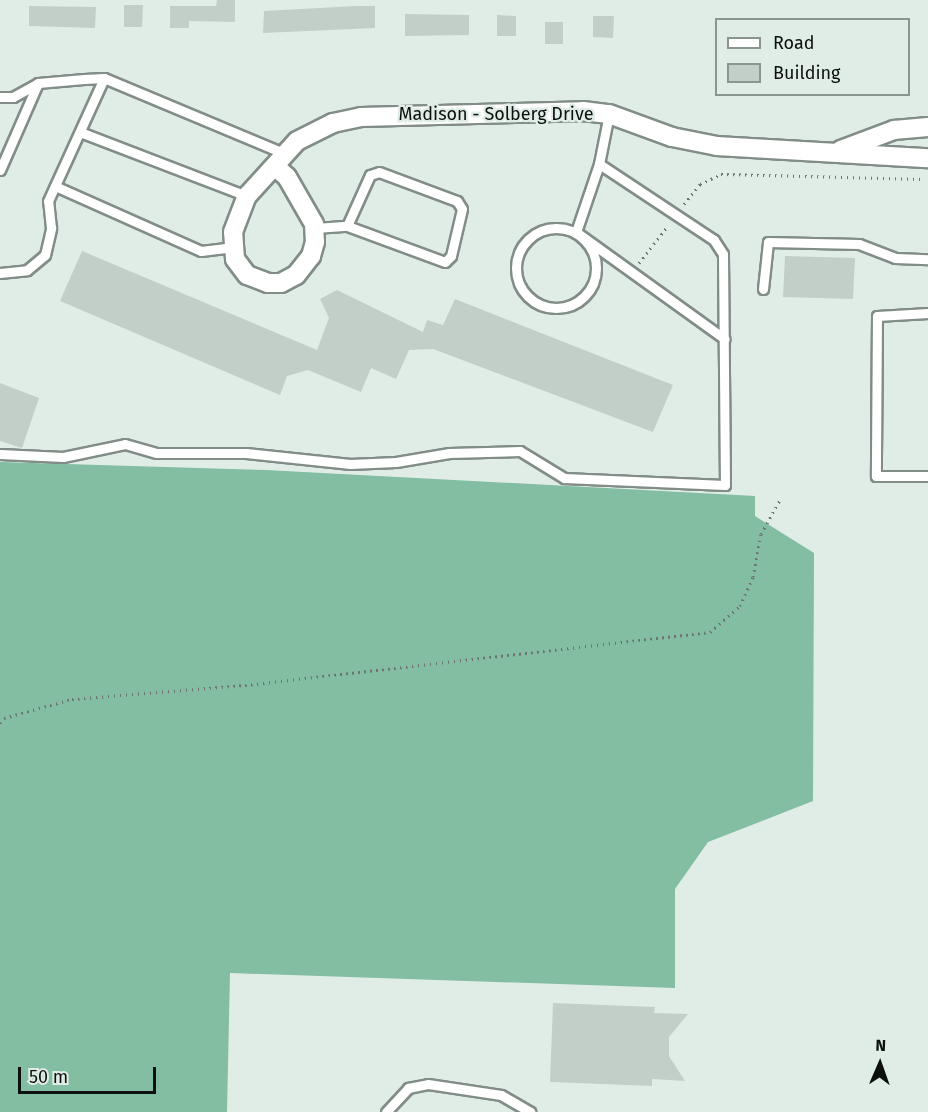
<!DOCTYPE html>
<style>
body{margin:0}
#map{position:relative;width:928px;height:1112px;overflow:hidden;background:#e0ede6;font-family:"Fira Sans",sans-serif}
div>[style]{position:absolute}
.forest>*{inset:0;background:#83bda2}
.building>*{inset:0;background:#c2cfc9}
.path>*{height:3px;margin-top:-1.5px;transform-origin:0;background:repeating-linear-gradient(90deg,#6d7570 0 1.5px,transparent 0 6px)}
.roads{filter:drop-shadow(2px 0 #818d86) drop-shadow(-2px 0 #818d86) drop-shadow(0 2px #818d86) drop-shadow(0 -2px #818d86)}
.lane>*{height:9px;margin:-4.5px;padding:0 4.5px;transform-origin:4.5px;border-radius:4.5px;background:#fff}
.lane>.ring{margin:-4.5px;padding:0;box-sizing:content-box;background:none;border:9px solid #fff;border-radius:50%}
.street>*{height:18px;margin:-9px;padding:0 9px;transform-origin:9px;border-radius:9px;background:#fff}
span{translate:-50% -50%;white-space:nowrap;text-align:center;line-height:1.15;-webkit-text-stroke:4.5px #e0ede6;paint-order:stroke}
.street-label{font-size:18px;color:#0c100e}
.legend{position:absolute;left:715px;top:18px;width:195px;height:78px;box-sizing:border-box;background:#e0ede6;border:2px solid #8b9590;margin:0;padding:8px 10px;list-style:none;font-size:18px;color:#0c100e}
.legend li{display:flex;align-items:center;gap:12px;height:30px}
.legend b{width:30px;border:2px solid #8b9590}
.north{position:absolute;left:850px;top:1034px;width:60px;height:60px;-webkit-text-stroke:4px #e0ede6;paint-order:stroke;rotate:2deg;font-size:16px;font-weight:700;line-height:24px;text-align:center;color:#0c100e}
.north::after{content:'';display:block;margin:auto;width:21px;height:27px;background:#0c100e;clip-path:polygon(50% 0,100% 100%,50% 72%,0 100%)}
.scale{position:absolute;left:18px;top:1067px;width:138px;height:27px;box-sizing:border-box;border:3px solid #0c100e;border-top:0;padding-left:8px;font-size:18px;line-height:21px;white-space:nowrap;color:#0c100e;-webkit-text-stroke:4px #e0ede6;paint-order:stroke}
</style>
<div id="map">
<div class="forest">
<i style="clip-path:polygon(0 462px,266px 470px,755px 496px,755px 516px,814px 553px,813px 801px,708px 842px,675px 889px,675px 988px,230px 973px,227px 1112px,0 1112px)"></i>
</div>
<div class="building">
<i style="clip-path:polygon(217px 0,235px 0,235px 22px,189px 21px,189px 28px,170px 28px,170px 6px,216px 6px)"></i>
<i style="clip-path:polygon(124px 5px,143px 5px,142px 27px,124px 27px)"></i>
<i style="clip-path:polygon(29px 6px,96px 7px,95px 28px,29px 26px)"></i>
<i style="clip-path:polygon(356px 6px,375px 6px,375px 28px,263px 33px,264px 11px)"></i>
<i style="clip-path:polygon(405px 14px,469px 15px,469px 35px,405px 36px)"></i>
<i style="clip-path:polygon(497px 15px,516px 16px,516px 36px,497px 36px)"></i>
<i style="clip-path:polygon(593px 16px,614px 16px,613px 38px,593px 37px)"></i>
<i style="clip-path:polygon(545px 22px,563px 22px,563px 44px,545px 44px)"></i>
<i style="clip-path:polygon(82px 251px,317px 350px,329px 318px,320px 299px,337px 290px,423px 332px,427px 320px,443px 325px,455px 299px,673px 385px,653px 432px,433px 349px,409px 350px,396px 379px,371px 368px,361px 392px,308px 370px,287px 376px,280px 395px,60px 301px)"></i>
<i style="clip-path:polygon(785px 256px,855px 258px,853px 299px,783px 297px)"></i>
<i style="clip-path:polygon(0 383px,39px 398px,22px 448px,0 441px)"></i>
<i style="clip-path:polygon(553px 1003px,655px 1007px,654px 1013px,688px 1014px,669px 1037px,669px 1056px,685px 1081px,652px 1079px,652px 1086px,550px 1082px)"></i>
</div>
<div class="path">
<i style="left:684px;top:204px;width:26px;rotate:-51deg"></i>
<i style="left:700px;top:184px;width:23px;rotate:-25deg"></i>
<i style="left:721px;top:174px;width:201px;rotate:1.4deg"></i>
<i style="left:639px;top:263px;width:46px;rotate:-52.1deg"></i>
<i style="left:0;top:723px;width:6px;rotate:-51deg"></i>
<i style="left:4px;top:718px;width:71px;rotate:-15.6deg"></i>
<i style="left:72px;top:699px;width:174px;rotate:-4.6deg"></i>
<i style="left:245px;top:685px;width:468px;rotate:-6.5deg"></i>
<i style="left:710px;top:632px;width:40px;rotate:-41deg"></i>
<i style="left:740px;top:606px;width:32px;rotate:-66deg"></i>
<i style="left:753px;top:577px;width:44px;rotate:-79.5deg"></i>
<i style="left:761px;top:534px;width:39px;rotate:-61deg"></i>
</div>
<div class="roads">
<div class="lane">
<i style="left:0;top:97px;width:13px"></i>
<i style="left:13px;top:97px;width:29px;rotate:-29deg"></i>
<i style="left:80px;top:132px;width:179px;rotate:21deg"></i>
<i style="left:599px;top:164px;width:72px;rotate:108.7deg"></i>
<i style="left:576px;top:232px;width:183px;rotate:35.7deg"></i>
<i style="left:0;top:170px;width:95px;rotate:-66.4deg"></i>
<i style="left:38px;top:83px;width:46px;rotate:-5deg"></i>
<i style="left:84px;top:79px;width:20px;rotate:-3deg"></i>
<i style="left:104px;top:78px;width:197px;rotate:22.7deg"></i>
<i style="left:55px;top:186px;width:160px;rotate:24deg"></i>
<i style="left:201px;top:251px;width:31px;rotate:-7deg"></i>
<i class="ring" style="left:516px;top:228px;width:71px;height:71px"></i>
<i style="left:315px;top:228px;width:32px;rotate:-4deg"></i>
<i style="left:347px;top:226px;width:56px;rotate:-65.7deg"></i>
<i style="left:370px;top:175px;width:9px;rotate:-18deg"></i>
<i style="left:379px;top:172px;width:83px;rotate:20.4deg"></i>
<i style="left:457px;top:201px;width:9px;rotate:58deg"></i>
<i style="left:462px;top:209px;width:48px;rotate:103.2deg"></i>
<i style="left:451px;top:256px;width:8px;rotate:135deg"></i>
<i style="left:445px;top:262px;width:104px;rotate:-159.8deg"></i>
<i style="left:0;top:273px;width:27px;rotate:-6deg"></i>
<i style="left:27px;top:270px;width:23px;rotate:-40deg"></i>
<i style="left:45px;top:255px;width:28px;rotate:-77deg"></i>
<i style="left:51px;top:228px;width:27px;rotate:-96deg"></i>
<i style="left:48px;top:201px;width:135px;rotate:-65.5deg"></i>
<i style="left:763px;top:289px;width:47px;rotate:-83.9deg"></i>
<i style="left:768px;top:242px;width:91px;rotate:1.3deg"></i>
<i style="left:859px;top:244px;width:39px;rotate:21deg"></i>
<i style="left:895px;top:258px;width:33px;rotate:2deg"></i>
<i style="left:928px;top:313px;width:51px;rotate:176.6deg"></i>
<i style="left:877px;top:316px;width:160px;rotate:90.4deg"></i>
<i style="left:876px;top:476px;width:52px"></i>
<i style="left:0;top:454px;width:63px;rotate:2.7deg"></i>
<i style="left:63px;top:457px;width:63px;rotate:-11.8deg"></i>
<i style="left:125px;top:444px;width:33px;rotate:16deg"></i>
<i style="left:157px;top:453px;width:89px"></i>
<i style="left:246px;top:453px;width:105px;rotate:6deg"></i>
<i style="left:350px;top:464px;width:46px;rotate:-2.5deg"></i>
<i style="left:396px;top:462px;width:54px;rotate:-9.6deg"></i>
<i style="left:449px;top:453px;width:71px;rotate:-1.6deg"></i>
<i style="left:520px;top:451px;width:52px;rotate:31.5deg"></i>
<i style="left:564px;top:478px;width:161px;rotate:2.5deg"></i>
<i style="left:725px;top:485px;width:231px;rotate:-90.5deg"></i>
<i style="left:723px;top:254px;width:17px;rotate:-123deg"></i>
<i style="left:714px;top:240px;width:138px;rotate:-146.5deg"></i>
<i style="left:599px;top:164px;width:51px;rotate:-78.7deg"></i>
<i style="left:386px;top:1112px;width:33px;rotate:-47deg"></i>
<i style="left:408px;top:1088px;width:20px;rotate:-11deg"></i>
<i style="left:428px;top:1084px;width:74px;rotate:8.6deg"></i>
<i style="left:501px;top:1095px;width:34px;rotate:30deg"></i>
</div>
<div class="street">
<i style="left:841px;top:150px;width:57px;rotate:-20.7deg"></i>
<i style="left:894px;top:130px;width:34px;rotate:-5deg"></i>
<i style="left:277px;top:168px;width:13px;rotate:42deg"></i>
<i style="left:287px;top:177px;width:54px;rotate:60.1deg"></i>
<i style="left:314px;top:224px;width:18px;rotate:87deg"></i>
<i style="left:315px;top:242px;width:15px;rotate:106deg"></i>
<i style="left:311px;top:256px;width:24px;rotate:128deg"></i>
<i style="left:296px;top:275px;width:17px;rotate:152deg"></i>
<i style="left:281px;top:283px;width:13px;rotate:180deg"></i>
<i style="left:268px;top:283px;width:22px;rotate:-159deg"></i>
<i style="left:247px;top:275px;width:20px;rotate:-127deg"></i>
<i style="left:235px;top:259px;width:27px;rotate:-94deg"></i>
<i style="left:233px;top:232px;width:39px;rotate:-69deg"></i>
<i style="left:247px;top:196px;width:74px;rotate:-47.7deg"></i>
<i style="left:297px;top:141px;width:40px;rotate:-26.6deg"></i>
<i style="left:333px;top:123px;width:29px;rotate:-12deg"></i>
<i style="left:361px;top:117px;width:222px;rotate:-1.5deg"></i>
<i style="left:583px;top:111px;width:26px;rotate:7deg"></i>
<i style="left:609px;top:114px;width:67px;rotate:20.1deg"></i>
<i style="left:672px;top:137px;width:46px;rotate:11.3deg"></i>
<i style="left:717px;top:146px;width:211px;rotate:3.3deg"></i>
</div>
</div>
<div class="street-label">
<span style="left:496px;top:114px">Madison - Solberg Drive</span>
</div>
<ul class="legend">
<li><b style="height:8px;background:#fff"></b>Road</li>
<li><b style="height:16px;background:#c2cfc9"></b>Building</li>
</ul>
<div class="north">N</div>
<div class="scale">50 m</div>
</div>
